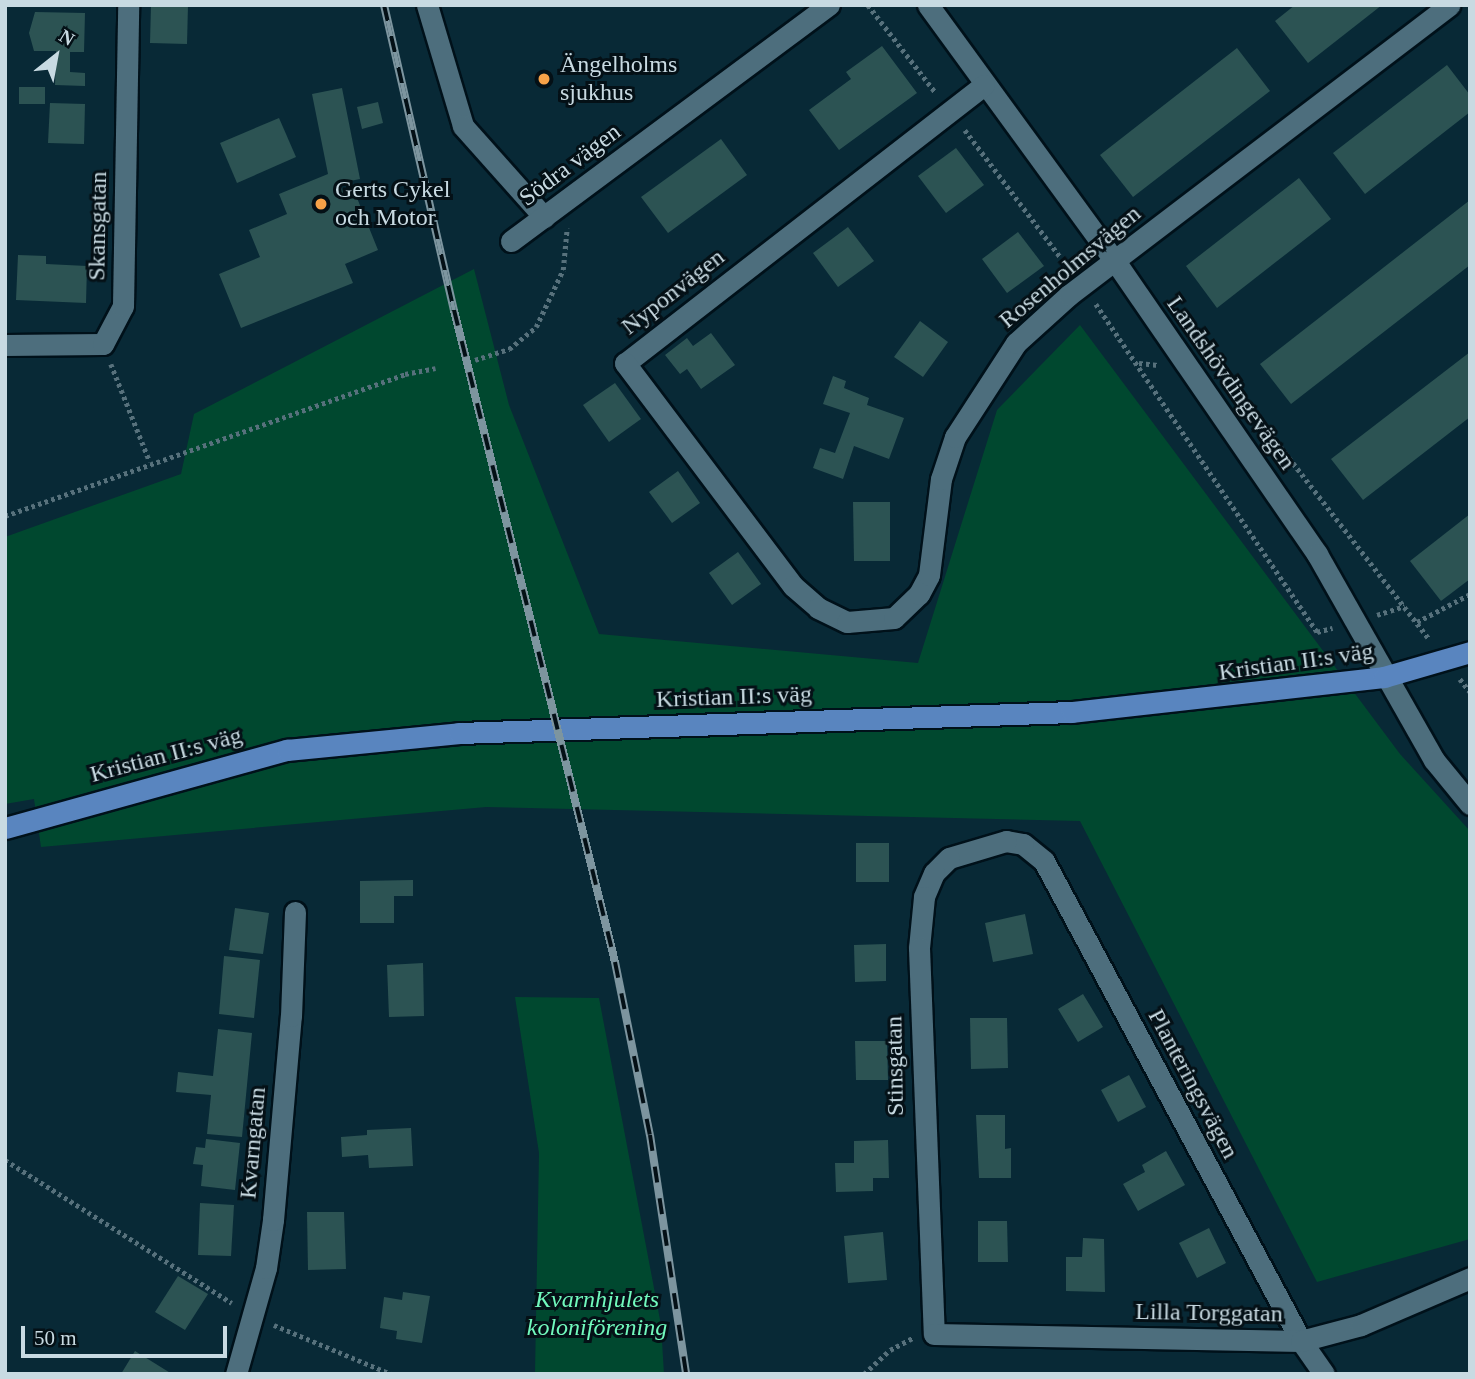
<!DOCTYPE html>
<meta charset="utf-8">
<style>
body{margin:0}
#map{position:relative;width:1475px;height:1379px;overflow:hidden;background:#082936;font-family:"Times New Roman",serif}
div>[style]{position:absolute}
.green>*{inset:0;background:#00482f}
.building>*{inset:0;background:#2c5353}
.path>*{height:4.5px;margin-top:-2.25px;transform-origin:0;background:repeating-linear-gradient(90deg,#57717c 0 3.5px,transparent 0 7px)}
.roads{filter:drop-shadow(2px 0 #00111a) drop-shadow(-2px 0 #00111a) drop-shadow(0 2px #00111a) drop-shadow(0 -2px #00111a)}
.minor>*{height:21px;margin:-10.5px;padding:0 10.5px;transform-origin:10.5px;border-radius:10.5px;background:#4d6e7d}
.major>*{height:21px;margin:-10.5px;padding:0 10.5px;transform-origin:10.5px;border-radius:10.5px;background:#5985bf}
.rail>*{height:8px;margin-top:-4px;transform-origin:0;background:repeating-linear-gradient(90deg,#041016 0 16px,#7d959f 0 32px);box-sizing:border-box;border-block:2px solid #7d959f}
.dots>*{width:19px;height:19px;translate:-50% -50%;box-sizing:border-box;border:4px solid #041016;border-radius:50%}
span{translate:-50% -50%;white-space:nowrap;text-align:center;line-height:1.15;-webkit-text-stroke:6px #041016;paint-order:stroke}
.poi-label{font-size:24px;color:#c8dae2}
.left{translate:0 -50%;text-align:left}
.street-label{font-size:24px;color:#c8dae2}
.park-label{font-size:24px;color:#71f9bd;font-style:italic}
.frame{position:absolute;inset:0;border:7px solid #c8dae2;pointer-events:none}
.north{position:absolute;left:21px;top:21px;width:70px;height:70px;-webkit-text-stroke:5px #041016;paint-order:stroke;rotate:31deg;font-size:19px;font-weight:700;line-height:28px;text-align:center;color:#c8dae2}
.north::after{content:'';display:block;margin:auto;width:24px;height:32px;background:#c8dae2;clip-path:polygon(50% 0,100% 100%,50% 72%,0 100%)}
.scale{position:absolute;left:21px;top:1326px;width:206px;height:32px;box-sizing:border-box;border:4px solid #c8dae2;border-top:0;padding-left:9px;font-size:21px;line-height:24px;white-space:nowrap;color:#c8dae2;-webkit-text-stroke:5px #041016;paint-order:stroke}
</style>
<div id="map">
<div class="green">
<i style="clip-path:polygon(474px 269px,509px 405px,599px 634px,918px 663px,997px 410px,1080px 325px,1400px 754px,1470px 831px,1470px 1239px,1317px 1282px,1080px 821px,486px 807px,41px 847px,34px 799px,5px 804px,5px 537px,181px 474px,194px 414px)"></i>
<i style="clip-path:polygon(515px 997px,599px 998px,661px 1325px,664px 1374px,535px 1374px,539px 1153px)"></i>
</div>
<div class="building">
<i style="clip-path:polygon(151px 5px,188px 5px,187px 44px,150px 43px)"></i>
<i style="clip-path:polygon(1295px 5px,1382px 5px,1308px 63px,1275px 21px)"></i>
<i style="clip-path:polygon(35px 12px,85px 13px,84px 52px,70px 52px,70px 72px,85px 73px,85px 86px,55px 85px,56px 51px,34px 51px,29px 33px)"></i>
<i style="clip-path:polygon(882px 46px,917px 93px,839px 150px,809px 110px,851px 79px,846px 72px)"></i>
<i style="clip-path:polygon(1237px 48px,1270px 91px,1133px 197px,1100px 155px)"></i>
<i style="clip-path:polygon(1447px 65px,1470px 95px,1470px 112px,1365px 194px,1333px 153px)"></i>
<i style="clip-path:polygon(19px 87px,45px 87px,45px 104px,19px 104px)"></i>
<i style="clip-path:polygon(342px 88px,360px 179px,340px 183px,343px 192px,353px 188px,378px 250px,345px 264px,353px 283px,241px 328px,219px 274px,260px 257px,249px 230px,287px 214px,279px 194px,328px 174px,312px 94px)"></i>
<i style="clip-path:polygon(378px 102px,383px 123px,362px 129px,357px 107px)"></i>
<i style="clip-path:polygon(50px 103px,85px 104px,84px 144px,48px 143px)"></i>
<i style="clip-path:polygon(279px 118px,296px 157px,237px 183px,220px 143px)"></i>
<i style="clip-path:polygon(721px 139px,747px 175px,668px 233px,641px 197px)"></i>
<i style="clip-path:polygon(956px 148px,984px 185px,946px 213px,918px 176px)"></i>
<i style="clip-path:polygon(1299px 178px,1331px 219px,1217px 308px,1186px 266px)"></i>
<i style="clip-path:polygon(1470px 200px,1470px 265px,1291px 404px,1260px 364px)"></i>
<i style="clip-path:polygon(848px 227px,874px 261px,838px 287px,813px 253px)"></i>
<i style="clip-path:polygon(1018px 232px,1044px 266px,1007px 293px,982px 259px)"></i>
<i style="clip-path:polygon(18px 255px,46px 256px,46px 264px,87px 266px,86px 303px,16px 300px)"></i>
<i style="clip-path:polygon(920px 321px,948px 342px,923px 377px,894px 357px)"></i>
<i style="clip-path:polygon(711px 333px,735px 365px,701px 389px,687px 369px,680px 374px,665px 355px,687px 338px,693px 346px)"></i>
<i style="clip-path:polygon(1470px 352px,1470px 417px,1363px 500px,1331px 459px)"></i>
<i style="clip-path:polygon(833px 376px,846px 381px,844px 388px,869px 398px,867px 405px,904px 418px,889px 459px,854px 446px,843px 479px,813px 468px,820px 448px,835px 453px,850px 413px,823px 404px)"></i>
<i style="clip-path:polygon(615px 383px,641px 419px,609px 442px,583px 405px)"></i>
<i style="clip-path:polygon(678px 471px,700px 503px,672px 523px,649px 492px)"></i>
<i style="clip-path:polygon(853px 502px,890px 502px,890px 561px,854px 561px)"></i>
<i style="clip-path:polygon(1470px 514px,1470px 579px,1441px 601px,1410px 561px)"></i>
<i style="clip-path:polygon(738px 552px,761px 584px,732px 605px,709px 573px)"></i>
<i style="clip-path:polygon(856px 843px,889px 843px,889px 882px,856px 882px)"></i>
<i style="clip-path:polygon(413px 880px,413px 896px,394px 896px,394px 923px,360px 923px,360px 881px)"></i>
<i style="clip-path:polygon(235px 908px,269px 913px,263px 954px,229px 950px)"></i>
<i style="clip-path:polygon(1025px 914px,1033px 954px,993px 962px,985px 923px)"></i>
<i style="clip-path:polygon(886px 944px,886px 981px,855px 982px,854px 945px)"></i>
<i style="clip-path:polygon(224px 956px,260px 960px,254px 1018px,219px 1014px)"></i>
<i style="clip-path:polygon(423px 963px,424px 1016px,389px 1017px,387px 965px)"></i>
<i style="clip-path:polygon(1083px 994px,1103px 1027px,1078px 1042px,1058px 1009px)"></i>
<i style="clip-path:polygon(970px 1018px,1007px 1018px,1008px 1068px,971px 1069px)"></i>
<i style="clip-path:polygon(218px 1029px,252px 1033px,242px 1137px,207px 1134px,211px 1095px,176px 1092px,178px 1072px,213px 1076px)"></i>
<i style="clip-path:polygon(855px 1041px,887px 1041px,888px 1080px,856px 1080px)"></i>
<i style="clip-path:polygon(1129px 1075px,1146px 1107px,1118px 1122px,1101px 1090px)"></i>
<i style="clip-path:polygon(976px 1115px,1005px 1115px,1005px 1149px,1011px 1148px,1011px 1178px,979px 1178px)"></i>
<i style="clip-path:polygon(411px 1128px,413px 1166px,369px 1168px,368px 1155px,342px 1157px,341px 1137px,367px 1135px,367px 1130px)"></i>
<i style="clip-path:polygon(206px 1139px,240px 1143px,235px 1190px,201px 1186px,203px 1165px,193px 1164px,196px 1147px,205px 1148px)"></i>
<i style="clip-path:polygon(888px 1140px,889px 1178px,873px 1178px,873px 1191px,836px 1192px,835px 1163px,854px 1163px,854px 1141px)"></i>
<i style="clip-path:polygon(1166px 1151px,1185px 1185px,1138px 1211px,1123px 1184px,1145px 1172px,1142px 1165px)"></i>
<i style="clip-path:polygon(200px 1203px,234px 1205px,231px 1256px,198px 1255px)"></i>
<i style="clip-path:polygon(307px 1212px,344px 1212px,346px 1269px,308px 1270px)"></i>
<i style="clip-path:polygon(978px 1221px,1007px 1221px,1008px 1262px,978px 1262px)"></i>
<i style="clip-path:polygon(1209px 1228px,1226px 1263px,1197px 1278px,1179px 1243px)"></i>
<i style="clip-path:polygon(883px 1232px,887px 1280px,848px 1283px,844px 1236px)"></i>
<i style="clip-path:polygon(1083px 1238px,1104px 1239px,1105px 1292px,1066px 1291px,1066px 1257px,1082px 1257px)"></i>
<i style="clip-path:polygon(178px 1276px,208px 1294px,185px 1330px,155px 1312px)"></i>
<i style="clip-path:polygon(403px 1292px,430px 1296px,422px 1343px,396px 1339px,397px 1331px,380px 1328px,384px 1297px,402px 1300px)"></i>
<i style="clip-path:polygon(135px 1351px,172px 1374px,121px 1374px)"></i>
</div>
<div class="path">
<i style="left:868px;top:5px;width:111px;rotate:52.3deg"></i>
<i style="left:965px;top:130px;width:170px;rotate:53.1deg"></i>
<i style="left:1096px;top:304px;width:396px;rotate:56deg"></i>
<i style="left:1317px;top:632px;width:16px;rotate:-15deg"></i>
<i style="left:475px;top:360px;width:36px;rotate:-18deg"></i>
<i style="left:509px;top:349px;width:35px;rotate:-39deg"></i>
<i style="left:536px;top:327px;width:63px;rotate:-64.7deg"></i>
<i style="left:563px;top:270px;width:42px;rotate:-84.6deg"></i>
<i style="left:1139px;top:363px;width:19px;rotate:6deg"></i>
<i style="left:111px;top:364px;width:105px;rotate:68.3deg"></i>
<i style="left:1229px;top:380px;width:327px;rotate:52.3deg"></i>
<i style="left:5px;top:516px;width:424px;rotate:-19.5deg"></i>
<i style="left:405px;top:374px;width:31px;rotate:-11deg"></i>
<i style="left:1377px;top:615px;width:29px;rotate:-18deg"></i>
<i style="left:1417px;top:622px;width:60px;rotate:-27.8deg"></i>
<i style="left:1460px;top:679px;width:16px;rotate:52deg"></i>
<i style="left:5px;top:1160px;width:268px;rotate:32.2deg"></i>
<i style="left:274px;top:1325px;width:127px;rotate:22.7deg"></i>
<i style="left:864px;top:1374px;width:35px;rotate:-43deg"></i>
<i style="left:890px;top:1350px;width:26px;rotate:-28deg"></i>
</div>
<div class="roads">
<div class="minor">
<i style="left:427px;top:5px;width:126px;rotate:73.4deg"></i>
<i style="left:463px;top:126px;width:122px;rotate:48.3deg"></i>
<i style="left:928px;top:5px;width:317px;rotate:53.9deg"></i>
<i style="left:1115px;top:261px;width:356px;rotate:55.4deg"></i>
<i style="left:1317px;top:554px;width:237px;rotate:60.4deg"></i>
<i style="left:1434px;top:760px;width:57px;rotate:50.7deg"></i>
<i style="left:984px;top:85px;width:454px;rotate:142.2deg"></i>
<i style="left:625px;top:363px;width:279px;rotate:53deg"></i>
<i style="left:793px;top:586px;width:33px;rotate:41deg"></i>
<i style="left:818px;top:608px;width:32px;rotate:26deg"></i>
<i style="left:847px;top:622px;width:47px;rotate:-4.9deg"></i>
<i style="left:894px;top:618px;width:35px;rotate:-44deg"></i>
<i style="left:919px;top:594px;width:21px;rotate:-62deg"></i>
<i style="left:929px;top:575px;width:97px;rotate:-82.9deg"></i>
<i style="left:941px;top:479px;width:44px;rotate:-71.6deg"></i>
<i style="left:955px;top:437px;width:112px;rotate:-57deg"></i>
<i style="left:1016px;top:343px;width:72px;rotate:-42.2deg"></i>
<i style="left:1069px;top:295px;width:478px;rotate:-37.3deg"></i>
<i style="left:511px;top:241px;width:396px;rotate:-36.6deg"></i>
<i style="left:5px;top:345px;width:98px;rotate:-0.6deg"></i>
<i style="left:103px;top:344px;width:43px;rotate:-62.2deg"></i>
<i style="left:123px;top:306px;width:301px;rotate:-89deg"></i>
<i style="left:236px;top:1374px;width:110px;rotate:-74.2deg"></i>
<i style="left:266px;top:1268px;width:49px;rotate:-81.7deg"></i>
<i style="left:273px;top:1220px;width:205px;rotate:-85deg"></i>
<i style="left:291px;top:1016px;width:104px;rotate:-87.8deg"></i>
<i style="left:1324px;top:1374px;width:40px;rotate:-124.9deg"></i>
<i style="left:1301px;top:1341px;width:544px;rotate:-118.17deg"></i>
<i style="left:1044px;top:861px;width:27px;rotate:-141deg"></i>
<i style="left:1023px;top:844px;width:17px;rotate:-170deg"></i>
<i style="left:1006px;top:841px;width:59px;rotate:163.4deg"></i>
<i style="left:949px;top:858px;width:21px;rotate:135deg"></i>
<i style="left:934px;top:873px;width:26px;rotate:113deg"></i>
<i style="left:924px;top:897px;width:51px;rotate:95.6deg"></i>
<i style="left:919px;top:948px;width:386px;rotate:87.8deg"></i>
<i style="left:934px;top:1334px;width:367px;rotate:1.1deg"></i>
<i style="left:1301px;top:1341px;width:62px;rotate:-14.9deg"></i>
<i style="left:1361px;top:1325px;width:119px;rotate:-23.3deg"></i>
</div>
<div class="major">
<i style="left:5px;top:828px;width:293px;rotate:-15.5deg"></i>
<i style="left:287px;top:750px;width:173px;rotate:-5.6deg"></i>
<i style="left:459px;top:733px;width:613px;rotate:-1.96deg"></i>
<i style="left:1072px;top:712px;width:314px;rotate:-6.4deg"></i>
<i style="left:1384px;top:677px;width:90px;rotate:-16.2deg"></i>
</div>
</div>
<div class="rail">
<i style="left:384px;top:5px;width:313px;rotate:77.1deg"></i>
<i style="left:454px;top:310px;width:672px;rotate:76.13deg"></i>
<i style="left:615px;top:962px;width:177px;rotate:78.6deg"></i>
<i style="left:650px;top:1135px;width:242px;rotate:81.4deg"></i>
</div>
<div class="dots">
<i style="left:544px;top:79px;background:#f7a248"></i>
<i style="left:321px;top:204px;background:#f7a248"></i>
</div>
<div class="poi-label">
<span class="left" style="left:560px;top:79px">Ängelholms<br>sjukhus</span>
<span class="left" style="left:335px;top:204px">Gerts Cykel<br>och Motor</span>
</div>
<div class="street-label">
<span style="left:570px;top:165px;rotate:-37deg">Södra vägen</span>
<span style="left:98px;top:226px;rotate:-89deg">Skansgatan</span>
<span style="left:1070px;top:267px;rotate:-40deg">Rosenholmsvägen</span>
<span style="left:673px;top:292px;rotate:-38deg">Nyponvägen</span>
<span style="left:1231px;top:383px;rotate:55deg">Landshövdingevägen</span>
<span style="left:1296px;top:662px;rotate:-8deg">Kristian II:s väg</span>
<span style="left:734px;top:697px;rotate:-2deg">Kristian II:s väg</span>
<span style="left:166px;top:755px;rotate:-15deg">Kristian II:s väg</span>
<span style="left:895px;top:1066px;rotate:-91deg">Stinsgatan</span>
<span style="left:1193px;top:1084px;rotate:62deg">Planteringsvägen</span>
<span style="left:253px;top:1143px;rotate:-85deg">Kvarngatan</span>
<span style="left:1209px;top:1313px;rotate:1deg">Lilla Torggatan</span>
</div>
<div class="park-label">
<span style="left:597px;top:1314px">Kvarnhjulets<br>koloniförening</span>
</div>
<div class="frame"></div>
<div class="north">N</div>
<div class="scale">50 m</div>
</div>
